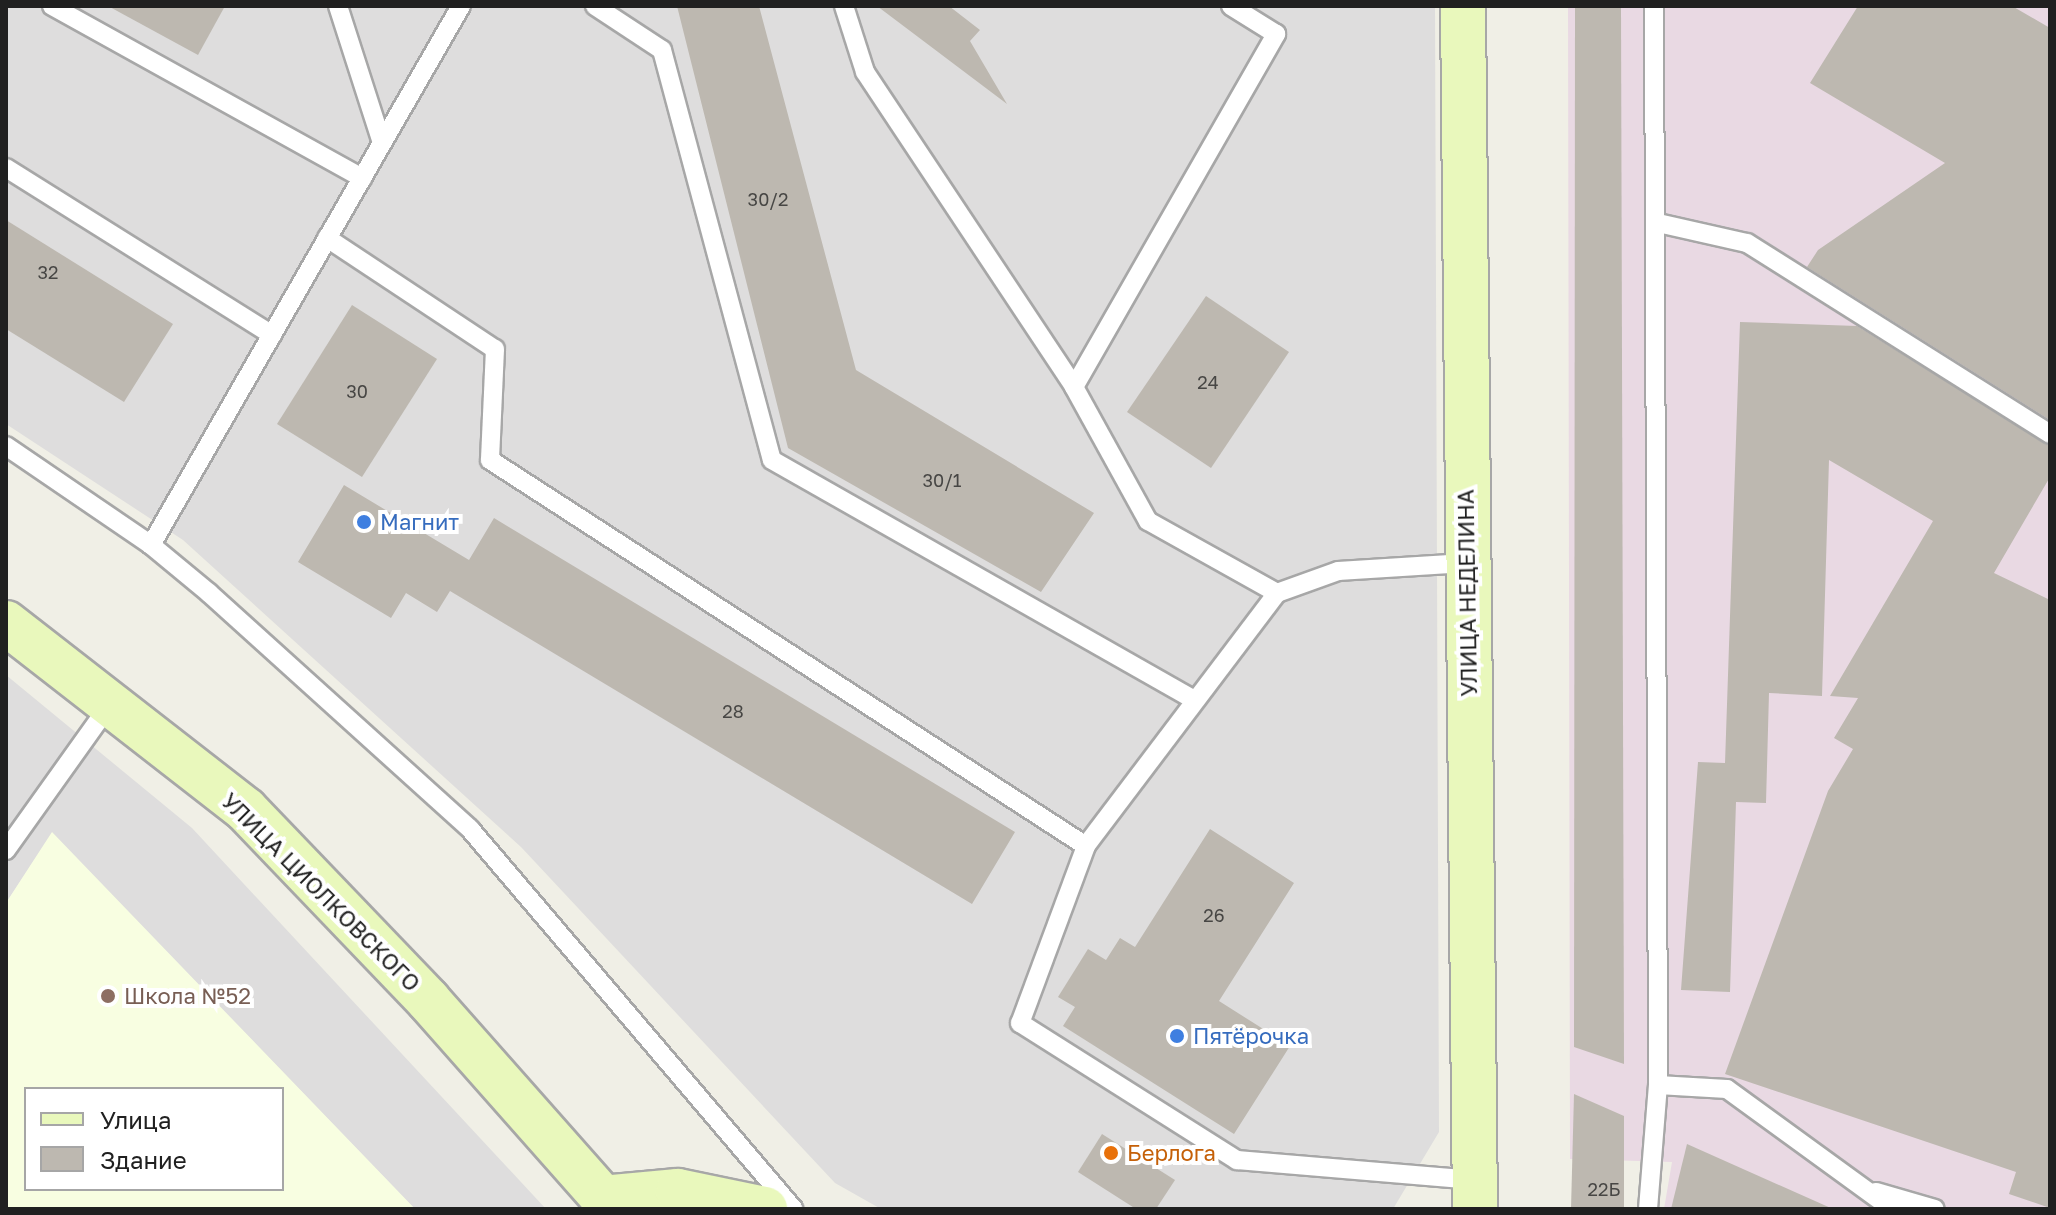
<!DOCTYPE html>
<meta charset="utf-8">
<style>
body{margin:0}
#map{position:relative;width:2056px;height:1215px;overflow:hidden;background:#f0efe6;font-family:"Golos Text",sans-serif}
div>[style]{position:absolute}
.residential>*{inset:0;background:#dedddd}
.industrial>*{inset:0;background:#e9d9e3}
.education>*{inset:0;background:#f8fee1}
.building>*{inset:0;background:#bdb8b0}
.roads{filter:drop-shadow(2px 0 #a7a7a7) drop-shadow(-2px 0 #a7a7a7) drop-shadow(0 2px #a7a7a7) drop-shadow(0 -2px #a7a7a7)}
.lane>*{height:18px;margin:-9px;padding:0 9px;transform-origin:9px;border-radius:9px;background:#fff}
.secondary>*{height:44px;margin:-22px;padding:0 22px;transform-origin:22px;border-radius:22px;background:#e9f8bc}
.dots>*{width:22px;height:22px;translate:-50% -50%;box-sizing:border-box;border:4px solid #fff;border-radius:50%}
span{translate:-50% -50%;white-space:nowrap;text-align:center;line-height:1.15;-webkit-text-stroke:8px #fff;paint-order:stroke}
.number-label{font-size:18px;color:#474644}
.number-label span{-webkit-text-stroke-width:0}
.shop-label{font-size:22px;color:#366cbe}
.left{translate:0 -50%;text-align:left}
.street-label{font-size:22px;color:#202020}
.education-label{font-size:22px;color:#785e54}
.food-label{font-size:22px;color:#c56008}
.frame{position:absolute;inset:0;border:8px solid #202020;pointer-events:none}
.legend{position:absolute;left:24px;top:1087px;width:260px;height:104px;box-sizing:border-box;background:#fff;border:2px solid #a6a6a6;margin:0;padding:10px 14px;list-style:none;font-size:24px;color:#202020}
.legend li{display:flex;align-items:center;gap:16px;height:40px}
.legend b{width:40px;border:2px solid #a6a6a6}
</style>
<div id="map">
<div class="residential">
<i style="clip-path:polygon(6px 6px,1435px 6px,1439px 1132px,1393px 1209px,881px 1209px,835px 1183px,521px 847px,183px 540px,6px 424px)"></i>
<i style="clip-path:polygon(6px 675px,192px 828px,546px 1209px,415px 1209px,52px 833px,6px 903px)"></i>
</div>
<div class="industrial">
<i style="clip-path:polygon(1568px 6px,2050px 6px,2050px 1209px,1664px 1209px,1672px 1162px,1570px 1159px)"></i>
</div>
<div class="education">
<i style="clip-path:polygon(evenodd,52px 832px,415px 1209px,6px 1209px,6px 903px,52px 832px,26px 1089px,282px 1089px,282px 1189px,26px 1189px,26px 1089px)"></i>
</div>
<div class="building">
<i style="clip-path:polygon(108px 6px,225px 6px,198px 55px)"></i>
<i style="clip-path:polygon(677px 6px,759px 6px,856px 370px,1094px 513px,1041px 592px,788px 448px)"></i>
<i style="clip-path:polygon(877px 6px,949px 6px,980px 30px,970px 41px,1007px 104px)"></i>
<i style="clip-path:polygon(1575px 6px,1621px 6px,1624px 1064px,1574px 1047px)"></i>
<i style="clip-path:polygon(1858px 6px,2012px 6px,2050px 28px,2050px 420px,1807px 267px,1818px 250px,1945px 163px,1810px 83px)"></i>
<i style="clip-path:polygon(6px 220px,173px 324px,124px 402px,6px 329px)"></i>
<i style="clip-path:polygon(1206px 296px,1289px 352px,1211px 468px,1127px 412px)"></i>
<i style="clip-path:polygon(352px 305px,437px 359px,362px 477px,277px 424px)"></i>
<i style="clip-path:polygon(1740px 322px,1857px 326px,2050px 446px,2050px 477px,1994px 573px,2050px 600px,2050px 1208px,2009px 1194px,2016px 1172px,1725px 1074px,1828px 791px,1853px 749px,1834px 738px,1858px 698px,1830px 696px,1933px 521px,1829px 460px,1822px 696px,1769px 693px,1766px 803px,1736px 802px,1730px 992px,1681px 990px,1698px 762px,1725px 763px)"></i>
<i style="clip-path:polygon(344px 485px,469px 560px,494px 518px,1015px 832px,972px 904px,450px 591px,437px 612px,406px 593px,391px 618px,298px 562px)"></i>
<i style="clip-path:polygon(1210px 829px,1294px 883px,1219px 1001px,1290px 1046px,1234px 1134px,1063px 1026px,1075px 1007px,1058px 997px,1088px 949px,1106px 960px,1120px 938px,1135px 947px)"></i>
<i style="clip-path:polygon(1574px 1094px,1624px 1116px,1624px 1209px,1571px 1209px)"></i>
<i style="clip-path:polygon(1102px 1134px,1175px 1180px,1156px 1209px,1136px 1209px,1078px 1172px)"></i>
<i style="clip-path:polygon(1687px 1144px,1833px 1209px,1671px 1209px)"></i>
</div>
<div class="roads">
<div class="lane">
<i style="left:52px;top:6px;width:355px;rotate:29deg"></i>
<i style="left:338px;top:6px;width:144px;rotate:72.2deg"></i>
<i style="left:595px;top:6px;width:80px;rotate:33.3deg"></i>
<i style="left:662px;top:50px;width:424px;rotate:75deg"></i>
<i style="left:772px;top:460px;width:485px;rotate:29.6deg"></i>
<i style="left:844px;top:6px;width:69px;rotate:72.3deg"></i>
<i style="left:865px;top:72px;width:378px;rotate:56.4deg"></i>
<i style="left:1074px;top:387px;width:153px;rotate:61.1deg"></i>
<i style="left:1148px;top:521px;width:148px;rotate:29.2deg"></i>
<i style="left:1277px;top:593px;width:65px;rotate:-19.8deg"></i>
<i style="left:1338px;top:571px;width:128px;rotate:-3.6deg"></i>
<i style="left:6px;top:168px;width:314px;rotate:32.1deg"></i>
<i style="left:1658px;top:223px;width:91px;rotate:12.7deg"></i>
<i style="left:1747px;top:243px;width:358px;rotate:32.2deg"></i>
<i style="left:327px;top:238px;width:201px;rotate:33.5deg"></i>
<i style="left:495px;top:349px;width:111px;rotate:92.6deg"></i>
<i style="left:490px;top:460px;width:710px;rotate:32.93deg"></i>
<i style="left:1074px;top:387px;width:407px;rotate:-60.2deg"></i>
<i style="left:1276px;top:34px;width:53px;rotate:-148.1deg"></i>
<i style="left:6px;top:446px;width:176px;rotate:34.3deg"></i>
<i style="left:151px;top:545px;width:75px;rotate:39.6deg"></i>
<i style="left:209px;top:593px;width:352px;rotate:42.1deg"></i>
<i style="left:470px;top:829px;width:499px;rotate:49.6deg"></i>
<i style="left:151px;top:545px;width:622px;rotate:-60.1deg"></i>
<i style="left:1277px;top:593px;width:317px;rotate:127.1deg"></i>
<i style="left:1086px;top:846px;width:189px;rotate:110.4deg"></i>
<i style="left:1020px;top:1023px;width:257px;rotate:32.3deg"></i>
<i style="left:1237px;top:1160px;width:238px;rotate:4.8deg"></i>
<i style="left:6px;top:850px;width:181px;rotate:-54.5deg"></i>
<i style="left:1658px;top:1085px;width:69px;rotate:3.3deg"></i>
<i style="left:1727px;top:1089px;width:204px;rotate:36deg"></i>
<i style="left:1876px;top:1192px;width:61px;rotate:16.1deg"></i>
<i style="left:1648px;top:1209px;width:124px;rotate:-85.4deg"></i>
<i style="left:1658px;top:1085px;width:1079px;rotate:-90.21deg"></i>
</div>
<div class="secondary">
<i style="left:1463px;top:6px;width:1203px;rotate:89.43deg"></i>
<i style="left:6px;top:623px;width:304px;rotate:37.9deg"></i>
<i style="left:246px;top:810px;width:263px;rotate:46.2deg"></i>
<i style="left:428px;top:1000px;width:279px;rotate:48.5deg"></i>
<i style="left:602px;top:1198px;width:76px;rotate:-5.3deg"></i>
<i style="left:678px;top:1191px;width:89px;rotate:11.7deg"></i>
</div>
</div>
<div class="dots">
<i style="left:364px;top:522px;background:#3f7fe0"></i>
<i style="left:108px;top:996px;background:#8d6e63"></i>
<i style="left:1177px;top:1036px;background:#3f7fe0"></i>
<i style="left:1111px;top:1153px;background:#e8710a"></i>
</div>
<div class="number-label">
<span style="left:768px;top:199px">30/2</span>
<span style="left:48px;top:272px">32</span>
<span style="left:1208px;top:382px">24</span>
<span style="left:357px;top:391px">30</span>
<span style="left:942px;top:480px">30/1</span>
<span style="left:733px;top:711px">28</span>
<span style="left:1214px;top:915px">26</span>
<span style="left:1604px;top:1189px">22Б</span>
</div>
<div class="shop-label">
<span class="left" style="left:380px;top:522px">Магнит</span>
<span class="left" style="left:1193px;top:1036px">Пятёрочка</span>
</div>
<div class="street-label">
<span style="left:1467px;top:593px;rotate:-91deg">УЛИЦА НЕДЕЛИНА</span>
<span style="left:321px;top:892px;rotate:45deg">УЛИЦА ЦИОЛКОВСКОГО</span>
</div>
<div class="education-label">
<span class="left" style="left:124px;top:996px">Школа №52</span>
</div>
<div class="food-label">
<span class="left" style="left:1127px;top:1153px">Берлога</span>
</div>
<div class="frame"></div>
<ul class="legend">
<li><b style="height:10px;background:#e9f8bc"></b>Улица</li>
<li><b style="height:22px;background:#bdb8b0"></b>Здание</li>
</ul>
</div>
